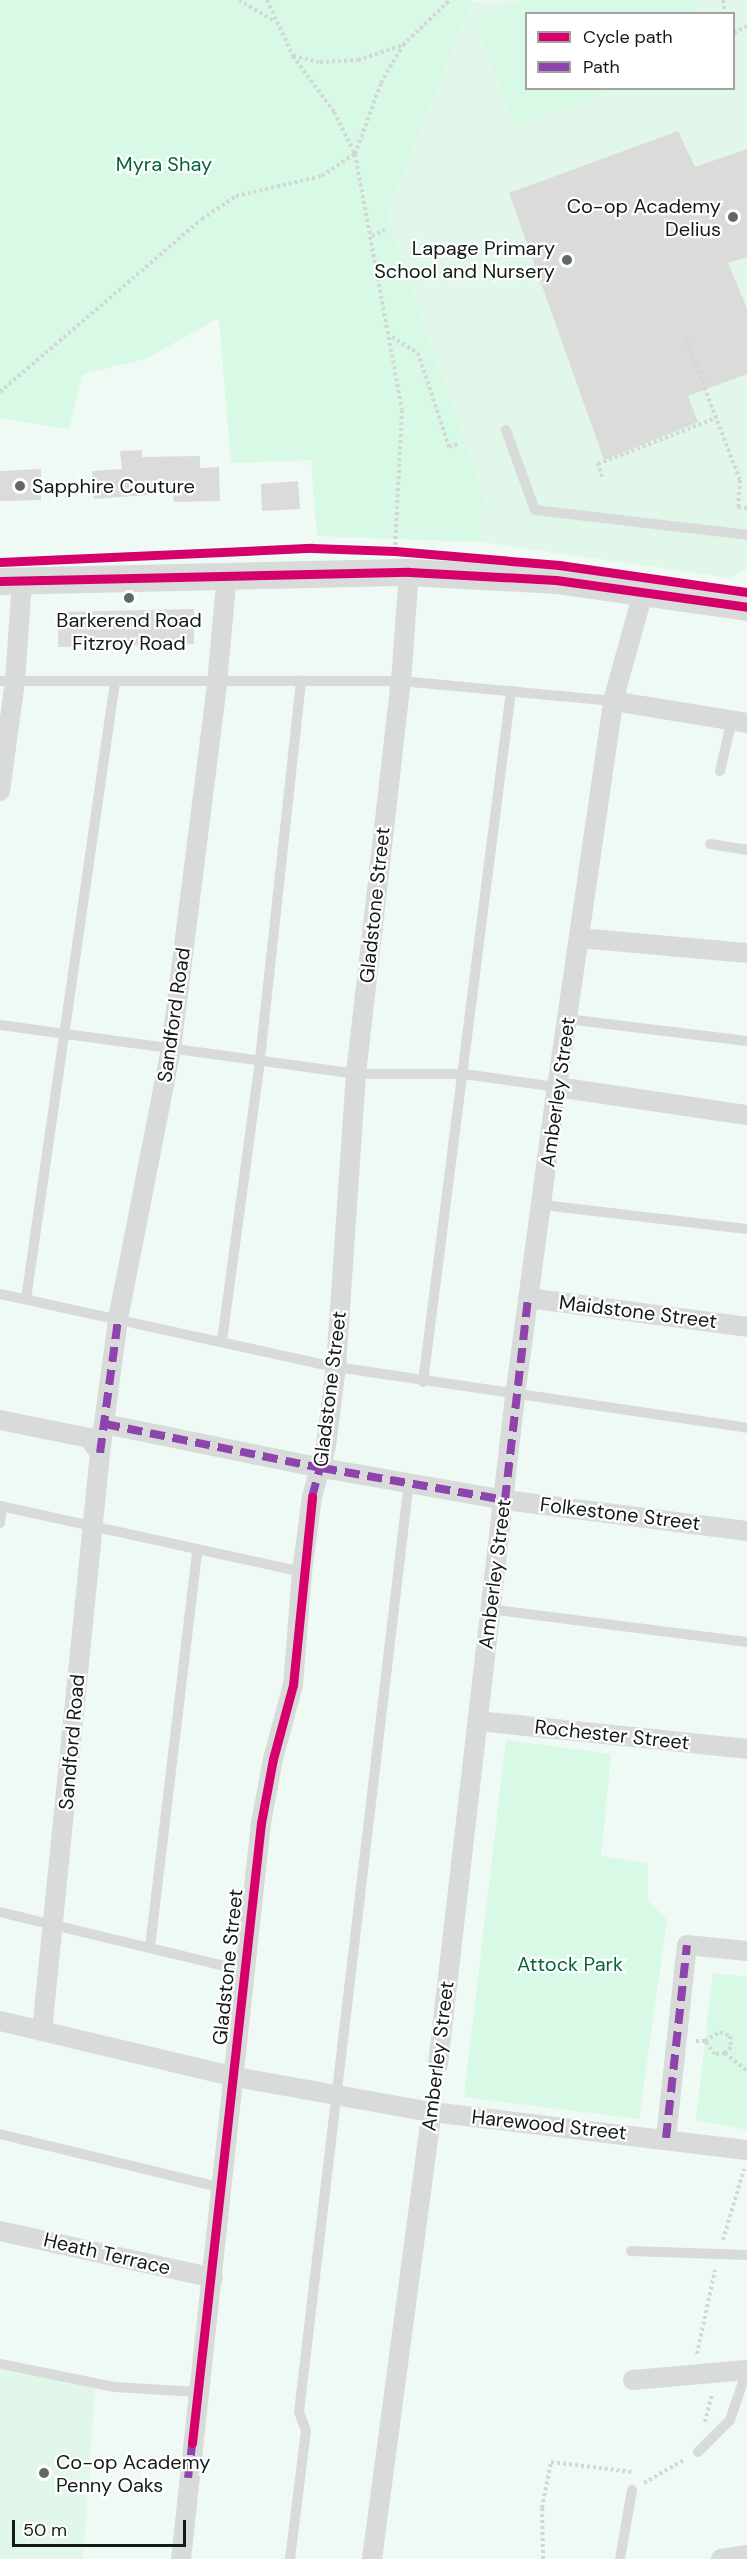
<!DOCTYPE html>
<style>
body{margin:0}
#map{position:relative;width:747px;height:2559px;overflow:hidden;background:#eefaf3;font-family:"DM Sans",sans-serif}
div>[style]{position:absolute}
.built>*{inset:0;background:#e1f7ea}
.green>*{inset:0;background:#d7f9e5}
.building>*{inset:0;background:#dbdcda}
.path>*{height:4px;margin-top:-2px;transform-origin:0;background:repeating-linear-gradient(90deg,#d4d7d5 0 3px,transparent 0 6px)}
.lane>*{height:10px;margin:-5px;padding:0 5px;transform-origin:5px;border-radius:5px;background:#d8dbda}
.street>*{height:20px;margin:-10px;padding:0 10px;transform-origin:10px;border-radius:10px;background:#d8dbda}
.secondary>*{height:27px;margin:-13.5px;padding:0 13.5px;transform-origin:13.5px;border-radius:13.5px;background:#d8dbda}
.quiet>*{height:8px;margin-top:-4px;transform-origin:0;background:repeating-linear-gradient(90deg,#8e44ad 0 15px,transparent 0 23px)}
.cycleway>*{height:9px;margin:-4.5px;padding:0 4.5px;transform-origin:4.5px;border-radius:4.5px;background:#d6006c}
.dots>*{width:16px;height:16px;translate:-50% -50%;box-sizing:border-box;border:3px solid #fff;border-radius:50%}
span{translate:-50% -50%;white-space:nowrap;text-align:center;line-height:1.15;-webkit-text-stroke:4.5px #fff;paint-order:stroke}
.park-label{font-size:20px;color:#05643f}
.poi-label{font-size:20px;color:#131b16}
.right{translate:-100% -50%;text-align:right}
.left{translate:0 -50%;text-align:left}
.street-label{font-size:20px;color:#131b16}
.legend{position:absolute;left:525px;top:12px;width:210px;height:78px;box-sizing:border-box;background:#fff;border:2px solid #a1a4a2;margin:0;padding:8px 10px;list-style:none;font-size:18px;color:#131b16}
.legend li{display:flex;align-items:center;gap:12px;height:30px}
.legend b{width:30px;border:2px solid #a1a4a2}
.scale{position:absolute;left:12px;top:2520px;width:174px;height:27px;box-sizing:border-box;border:3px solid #131b16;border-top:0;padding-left:8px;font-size:18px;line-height:21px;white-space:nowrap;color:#131b16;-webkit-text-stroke:4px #fff;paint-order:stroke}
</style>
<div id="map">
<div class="built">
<i style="clip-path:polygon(evenodd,747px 0,747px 569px,730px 578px,481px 542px,483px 496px,386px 215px,468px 1px,747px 0,526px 14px,734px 14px,734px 88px,526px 88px,526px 14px)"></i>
<i style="clip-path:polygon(0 2370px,95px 2387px,83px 2559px,0 2559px)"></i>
</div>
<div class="green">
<i style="clip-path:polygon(0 0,472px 0,386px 215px,483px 496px,481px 542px,317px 536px,311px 460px,231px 463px,219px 318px,145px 359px,83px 374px,69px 429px,0 418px)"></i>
<i style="clip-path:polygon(524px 0,696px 0,701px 13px,526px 14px,526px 88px,617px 89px,516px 127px,474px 19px)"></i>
<i style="clip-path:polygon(506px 1740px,611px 1754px,601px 1856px,648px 1864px,648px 1901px,667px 1920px,639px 2119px,464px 2097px)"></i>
<i style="clip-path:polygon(713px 1973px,747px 1977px,747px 2130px,696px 2120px)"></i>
</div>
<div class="building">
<i style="clip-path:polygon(678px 131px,695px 167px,747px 149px,747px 257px,728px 263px,747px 308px,747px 374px,688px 396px,698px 422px,604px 460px,509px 193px)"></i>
<i style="clip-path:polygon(142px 450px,142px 457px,200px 456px,200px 468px,219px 467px,220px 501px,174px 502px,173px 493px,94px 499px,92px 471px,122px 469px,120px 451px)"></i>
<i style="clip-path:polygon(41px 469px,41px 500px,0 501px,0 471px)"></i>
<i style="clip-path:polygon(298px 481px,300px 509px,262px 511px,261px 484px)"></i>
<i style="clip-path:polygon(194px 609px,194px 644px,58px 647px,58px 612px)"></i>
</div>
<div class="path">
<i style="left:239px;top:0;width:41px;rotate:31deg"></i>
<i style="left:267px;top:0;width:62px;rotate:65.1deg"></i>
<i style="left:293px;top:56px;width:69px;rotate:53.8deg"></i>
<i style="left:334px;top:112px;width:47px;rotate:63.4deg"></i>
<i style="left:355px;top:154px;width:260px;rotate:79.6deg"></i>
<i style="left:402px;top:410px;width:140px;rotate:92.9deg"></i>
<i style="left:723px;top:0;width:14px;rotate:82deg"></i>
<i style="left:734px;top:33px;width:15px;rotate:-28deg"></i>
<i style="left:293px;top:56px;width:28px;rotate:13deg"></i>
<i style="left:320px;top:62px;width:38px;rotate:-3deg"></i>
<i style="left:358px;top:60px;width:47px;rotate:-18.4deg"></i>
<i style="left:372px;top:236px;width:14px;rotate:-25deg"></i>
<i style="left:392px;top:337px;width:31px;rotate:32deg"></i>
<i style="left:418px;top:353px;width:99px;rotate:71.7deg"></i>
<i style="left:449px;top:447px;width:9px;rotate:-18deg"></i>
<i style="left:685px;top:337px;width:153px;rotate:69deg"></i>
<i style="left:740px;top:480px;width:27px;rotate:94deg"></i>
<i style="left:738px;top:507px;width:9px;rotate:6deg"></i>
<i style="left:0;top:392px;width:266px;rotate:-40.6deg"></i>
<i style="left:202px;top:219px;width:41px;rotate:-34.1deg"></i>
<i style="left:236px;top:196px;width:88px;rotate:-13.1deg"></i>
<i style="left:322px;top:176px;width:40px;rotate:-34deg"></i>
<i style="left:355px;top:154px;width:76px;rotate:-69.9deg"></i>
<i style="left:381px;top:83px;width:44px;rotate:-59.9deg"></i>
<i style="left:403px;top:45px;width:65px;rotate:-43.8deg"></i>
<i style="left:602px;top:477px;width:14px;rotate:-107deg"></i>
<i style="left:598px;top:464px;width:127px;rotate:-21.3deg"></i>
<i style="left:696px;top:2041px;width:9px"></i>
<i style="left:705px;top:2041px;width:17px;rotate:-31deg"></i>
<i style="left:720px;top:2032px;width:11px;rotate:22deg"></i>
<i style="left:730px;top:2036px;width:11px;rotate:85deg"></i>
<i style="left:731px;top:2047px;width:8px;rotate:135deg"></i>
<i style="left:725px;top:2053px;width:10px;rotate:174deg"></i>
<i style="left:715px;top:2054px;width:16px;rotate:-128deg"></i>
<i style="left:725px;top:2053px;width:28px;rotate:39deg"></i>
<i style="left:723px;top:2240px;width:74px;rotate:-73.5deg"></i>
<i style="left:697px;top:2354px;width:86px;rotate:-77.9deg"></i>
<i style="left:705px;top:2422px;width:29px;rotate:-76deg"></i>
<i style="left:644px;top:2483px;width:46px;rotate:-29.9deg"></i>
<i style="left:543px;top:2559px;width:51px;rotate:-91.1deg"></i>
<i style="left:542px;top:2508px;width:47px;rotate:-78.9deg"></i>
<i style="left:551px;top:2462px;width:82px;rotate:7deg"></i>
</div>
<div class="lane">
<i style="left:506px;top:430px;width:85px;rotate:70.1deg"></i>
<i style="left:535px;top:510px;width:213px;rotate:6.7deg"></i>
<i style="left:0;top:681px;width:401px"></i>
<i style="left:401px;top:681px;width:213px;rotate:5.4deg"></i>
<i style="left:720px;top:771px;width:52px;rotate:-76.8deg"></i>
<i style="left:710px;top:844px;width:37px;rotate:9deg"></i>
<i style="left:567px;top:1019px;width:181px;rotate:7deg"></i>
<i style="left:0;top:1025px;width:359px;rotate:7.8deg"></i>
<i style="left:356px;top:1074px;width:108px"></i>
<i style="left:464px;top:1074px;width:94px;rotate:8deg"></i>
<i style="left:543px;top:1205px;width:205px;rotate:6.7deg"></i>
<i style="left:0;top:1294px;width:344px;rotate:12.3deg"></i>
<i style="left:336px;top:1367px;width:416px;rotate:8.4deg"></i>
<i style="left:26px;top:1299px;width:623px;rotate:-81.79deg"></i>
<i style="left:222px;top:1341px;width:285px;rotate:-82.3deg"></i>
<i style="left:260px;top:1059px;width:381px;rotate:-83.8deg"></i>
<i style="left:423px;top:1382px;width:697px;rotate:-82.74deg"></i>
<i style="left:0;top:1506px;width:309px;rotate:12.3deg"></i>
<i style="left:0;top:1523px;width:17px;rotate:-83deg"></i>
<i style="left:489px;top:1609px;width:260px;rotate:7.3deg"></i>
<i style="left:0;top:1912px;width:253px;rotate:13.5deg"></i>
<i style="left:150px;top:1947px;width:399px;rotate:-83.2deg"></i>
<i style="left:0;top:2134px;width:229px;rotate:13.6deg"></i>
<i style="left:631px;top:2251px;width:116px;rotate:2deg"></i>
<i style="left:0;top:2364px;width:116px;rotate:11.4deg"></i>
<i style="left:114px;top:2387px;width:85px;rotate:3.4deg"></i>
<i style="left:698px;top:2452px;width:45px;rotate:-45deg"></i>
<i style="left:730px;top:2420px;width:53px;rotate:-71.2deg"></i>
<i style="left:290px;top:2559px;width:129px;rotate:-82.9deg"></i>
<i style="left:306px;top:2431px;width:20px;rotate:-110deg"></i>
<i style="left:299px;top:2412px;width:937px;rotate:-83.26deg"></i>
<i style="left:620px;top:2559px;width:70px;rotate:-80.1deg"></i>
</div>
<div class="street">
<i style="left:613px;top:701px;width:136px;rotate:9.3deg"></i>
<i style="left:0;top:791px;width:111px;rotate:-82.2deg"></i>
<i style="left:15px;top:681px;width:101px;rotate:-86deg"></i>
<i style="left:579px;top:938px;width:169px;rotate:5.1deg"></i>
<i style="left:557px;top:1087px;width:192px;rotate:8.4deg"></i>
<i style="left:528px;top:1298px;width:221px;rotate:7.5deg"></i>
<i style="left:0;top:1420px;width:91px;rotate:11.4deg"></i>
<i style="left:89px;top:1438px;width:19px;rotate:54deg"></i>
<i style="left:100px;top:1453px;width:581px;rotate:95.73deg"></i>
<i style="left:105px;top:1424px;width:221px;rotate:11.5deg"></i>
<i style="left:322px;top:1468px;width:186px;rotate:9.9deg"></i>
<i style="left:505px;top:1500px;width:244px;rotate:7.3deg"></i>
<i style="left:100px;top:1453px;width:135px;rotate:-82.3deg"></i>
<i style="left:118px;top:1319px;width:275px;rotate:-78.9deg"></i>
<i style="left:171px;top:1049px;width:369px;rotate:-82.8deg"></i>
<i style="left:217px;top:683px;width:110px;rotate:-84.8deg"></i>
<i style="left:478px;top:1721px;width:270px;rotate:5.9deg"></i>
<i style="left:0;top:2021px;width:242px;rotate:13.4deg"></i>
<i style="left:235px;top:2077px;width:200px;rotate:10.1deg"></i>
<i style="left:432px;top:2112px;width:317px;rotate:6.9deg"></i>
<i style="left:438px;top:2064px;width:672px;rotate:-83.42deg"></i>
<i style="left:515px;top:1396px;width:312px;rotate:-82.3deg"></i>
<i style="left:557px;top:1087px;width:390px;rotate:-81.7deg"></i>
<i style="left:613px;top:701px;width:112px;rotate:-74.5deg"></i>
<i style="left:666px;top:2138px;width:194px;rotate:-83.8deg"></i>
<i style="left:687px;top:1945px;width:60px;rotate:5.7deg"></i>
<i style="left:0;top:2231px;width:218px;rotate:12.4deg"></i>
<i style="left:633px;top:2380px;width:114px;rotate:-5deg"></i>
<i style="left:181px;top:2559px;width:740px;rotate:-83.8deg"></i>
<i style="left:261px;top:1823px;width:65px;rotate:-79.4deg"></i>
<i style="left:273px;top:1759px;width:77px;rotate:-74.9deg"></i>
<i style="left:293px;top:1685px;width:113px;rotate:-85.4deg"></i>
<i style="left:302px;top:1572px;width:76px;rotate:-82.4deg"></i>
<i style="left:312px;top:1497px;width:53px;rotate:-74.6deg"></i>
<i style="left:326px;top:1446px;width:80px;rotate:-82.8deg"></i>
<i style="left:336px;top:1367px;width:294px;rotate:-86.1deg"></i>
<i style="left:356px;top:1074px;width:396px;rotate:-83.5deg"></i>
<i style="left:401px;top:681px;width:109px;rotate:-85.8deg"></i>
<i style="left:372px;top:2559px;width:451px;rotate:-82.4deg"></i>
<i style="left:721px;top:2559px;width:26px;rotate:-9deg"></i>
</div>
<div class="secondary">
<i style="left:0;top:581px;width:409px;rotate:-1.3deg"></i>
<i style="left:409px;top:572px;width:147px;rotate:3.1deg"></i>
<i style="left:556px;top:580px;width:193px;rotate:8deg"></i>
</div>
<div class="quiet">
<i style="left:105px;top:1424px;width:221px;rotate:11.5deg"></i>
<i style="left:322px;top:1468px;width:186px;rotate:9.9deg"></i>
<i style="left:505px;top:1500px;width:203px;rotate:-83.5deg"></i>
<i style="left:100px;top:1453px;width:135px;rotate:-82.3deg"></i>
<i style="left:312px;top:1497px;width:53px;rotate:-74.6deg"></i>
<i style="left:666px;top:2138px;width:194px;rotate:-83.8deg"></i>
<i style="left:188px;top:2478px;width:35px;rotate:-83deg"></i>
</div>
<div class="cycleway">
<i style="left:0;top:562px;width:312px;rotate:-2.6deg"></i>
<i style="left:312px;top:548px;width:83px;rotate:2.1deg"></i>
<i style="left:395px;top:551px;width:165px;rotate:4.9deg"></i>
<i style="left:559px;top:565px;width:190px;rotate:8.2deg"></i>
<i style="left:0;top:581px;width:409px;rotate:-1.3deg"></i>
<i style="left:409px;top:572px;width:147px;rotate:3.1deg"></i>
<i style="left:556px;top:580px;width:193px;rotate:8deg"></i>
<i style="left:192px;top:2443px;width:624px;rotate:-83.65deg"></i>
<i style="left:261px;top:1823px;width:65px;rotate:-79.4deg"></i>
<i style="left:273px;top:1759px;width:77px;rotate:-74.9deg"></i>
<i style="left:293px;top:1685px;width:189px;rotate:-84.2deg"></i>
</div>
<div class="dots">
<i style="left:733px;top:217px;background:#606963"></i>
<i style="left:567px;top:260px;background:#606963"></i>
<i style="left:20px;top:486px;background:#606963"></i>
<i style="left:129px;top:598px;background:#606963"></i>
<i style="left:44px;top:2473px;background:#606963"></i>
</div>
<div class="park-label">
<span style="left:164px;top:164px">Myra Shay</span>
<span style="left:570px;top:1964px">Attock Park</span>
</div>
<div class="poi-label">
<span class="right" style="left:721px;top:218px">Co-op Academy<br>Delius</span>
<span class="right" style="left:555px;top:260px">Lapage Primary<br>School and Nursery</span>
<span class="left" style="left:32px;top:486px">Sapphire Couture</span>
<span style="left:129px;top:632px">Barkerend Road<br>Fitzroy Road</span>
<span class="left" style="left:56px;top:2474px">Co-op Academy<br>Penny Oaks</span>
</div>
<div class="street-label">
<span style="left:375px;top:905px;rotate:-84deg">Gladstone Street</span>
<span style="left:174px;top:1015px;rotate:-82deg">Sandford Road</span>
<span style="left:558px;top:1092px;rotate:-82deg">Amberley Street</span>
<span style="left:638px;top:1312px;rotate:7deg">Maidstone Street</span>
<span style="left:330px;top:1389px;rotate:-83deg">Gladstone Street</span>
<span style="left:620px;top:1514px;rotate:7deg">Folkestone Street</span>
<span style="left:495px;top:1574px;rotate:-83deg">Amberley Street</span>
<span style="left:612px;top:1735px;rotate:6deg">Rochester Street</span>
<span style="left:72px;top:1742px;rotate:-85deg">Sandford Road</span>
<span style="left:228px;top:1967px;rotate:-84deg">Gladstone Street</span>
<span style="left:438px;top:2056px;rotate:-83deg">Amberley Street</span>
<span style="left:549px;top:2125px;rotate:6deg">Harewood Street</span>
<span style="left:107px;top:2254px;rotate:13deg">Heath Terrace</span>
</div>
<ul class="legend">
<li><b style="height:8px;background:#d6006c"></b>Cycle path</li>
<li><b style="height:8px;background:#8e44ad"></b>Path</li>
</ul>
<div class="scale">50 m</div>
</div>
